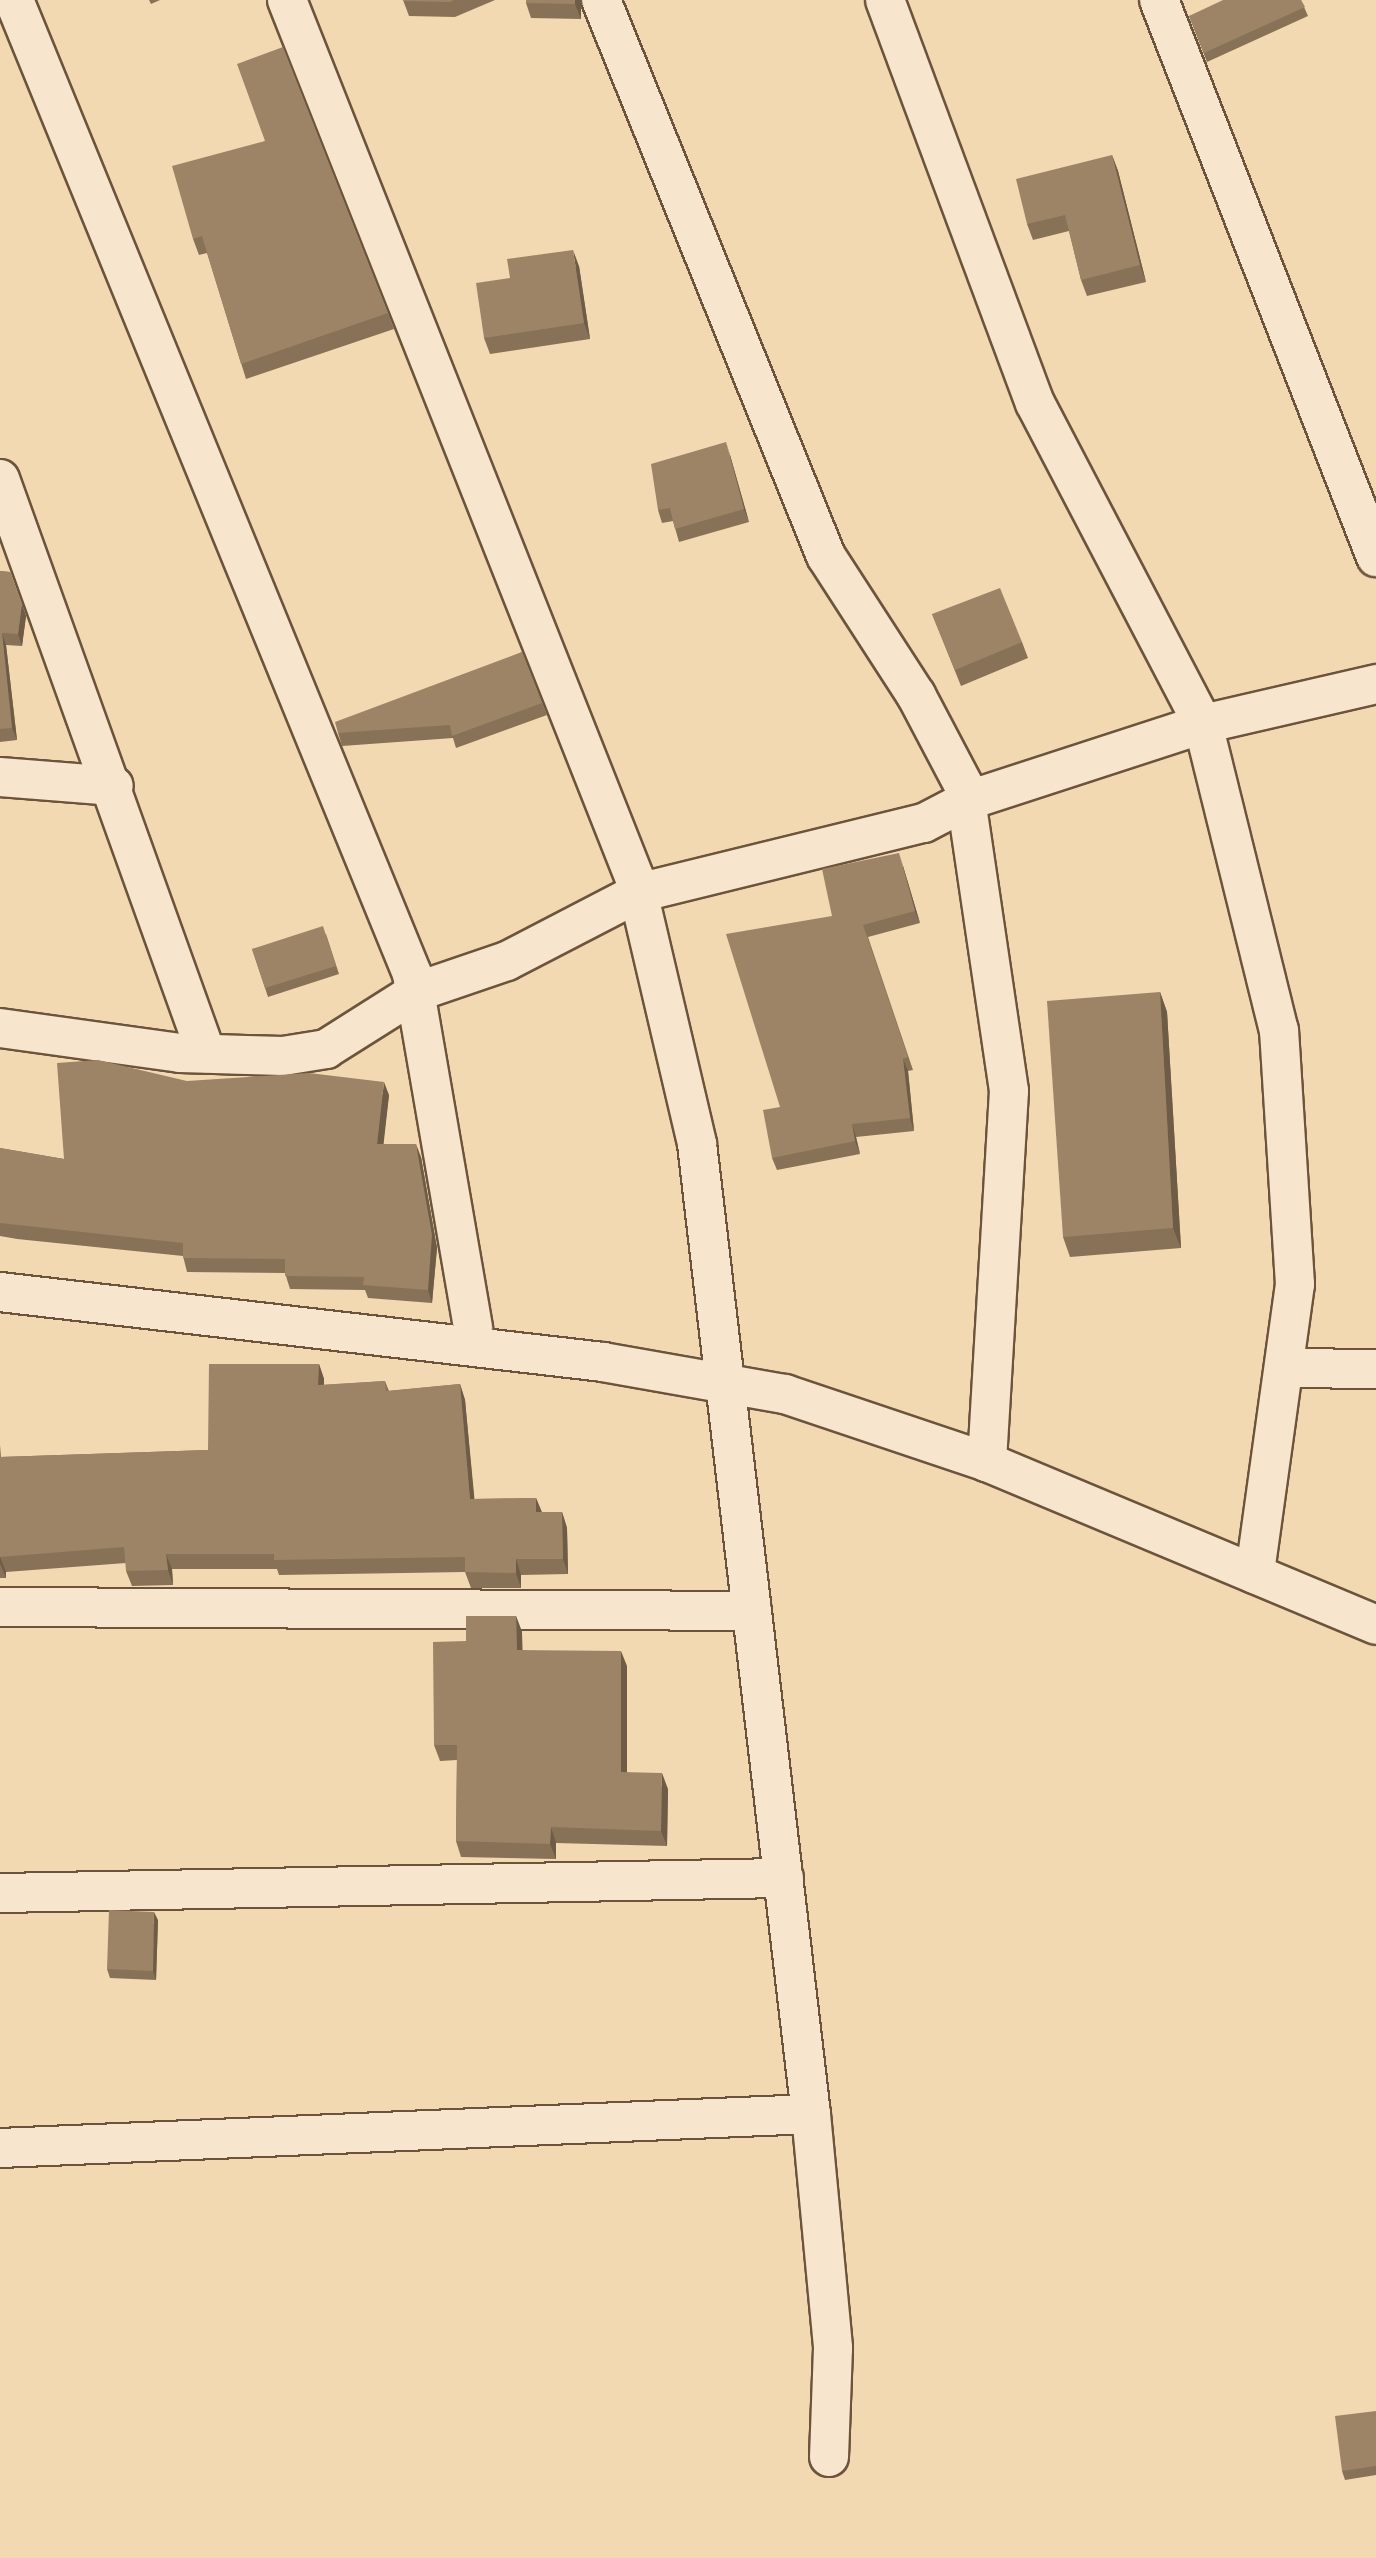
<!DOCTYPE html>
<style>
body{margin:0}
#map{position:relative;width:1376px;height:2558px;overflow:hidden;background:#f3d9b2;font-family:"Sorts Mill Goudy",serif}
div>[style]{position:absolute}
.roads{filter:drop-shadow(2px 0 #6c543c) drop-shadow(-2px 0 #6c543c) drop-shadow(0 2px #6c543c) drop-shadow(0 -2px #6c543c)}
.street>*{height:38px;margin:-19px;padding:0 19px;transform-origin:19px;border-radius:19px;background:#f7e6cd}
.wall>*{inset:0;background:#877258}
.shaded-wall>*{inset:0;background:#6e5c47}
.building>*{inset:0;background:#9d8466}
span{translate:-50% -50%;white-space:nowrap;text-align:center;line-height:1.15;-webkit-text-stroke:6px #f7e6cd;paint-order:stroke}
</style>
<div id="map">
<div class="roads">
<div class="street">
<i style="left:14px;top:0;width:1052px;rotate:67.77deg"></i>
<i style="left:412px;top:974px;width:359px;rotate:80.2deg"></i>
<i style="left:287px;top:0;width:945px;rotate:68.4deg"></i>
<i style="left:635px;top:879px;width:272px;rotate:76.8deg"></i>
<i style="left:697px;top:1144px;width:977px;rotate:83.3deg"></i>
<i style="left:811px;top:2114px;width:235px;rotate:84.6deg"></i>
<i style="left:833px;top:2348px;width:109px;rotate:92.1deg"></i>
<i style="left:601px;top:0;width:600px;rotate:67.97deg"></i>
<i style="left:826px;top:556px;width:166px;rotate:57.1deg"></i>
<i style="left:916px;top:695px;width:103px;rotate:62.2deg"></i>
<i style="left:964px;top:786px;width:308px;rotate:81.6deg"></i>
<i style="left:1009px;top:1091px;width:372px;rotate:93.4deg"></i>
<i style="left:885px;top:0;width:430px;rotate:69.6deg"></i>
<i style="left:1035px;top:403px;width:362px;rotate:62.4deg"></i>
<i style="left:1203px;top:724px;width:315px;rotate:76.1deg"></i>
<i style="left:1279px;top:1030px;width:255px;rotate:86.4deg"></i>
<i style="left:1295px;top:1284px;width:293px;rotate:97.9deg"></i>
<i style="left:1159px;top:0;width:598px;rotate:68.71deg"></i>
<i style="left:0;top:479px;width:610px;rotate:70.26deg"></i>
<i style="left:0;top:777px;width:114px;rotate:4.5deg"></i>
<i style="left:0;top:1028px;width:182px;rotate:7.9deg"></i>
<i style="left:180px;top:1053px;width:103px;rotate:1.7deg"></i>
<i style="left:283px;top:1056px;width:44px;rotate:-9.2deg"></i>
<i style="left:326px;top:1049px;width:107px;rotate:-32.3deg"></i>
<i style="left:416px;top:992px;width:96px;rotate:-18.8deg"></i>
<i style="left:507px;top:961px;width:148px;rotate:-27.4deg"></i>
<i style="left:638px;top:893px;width:294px;rotate:-13.8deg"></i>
<i style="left:924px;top:823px;width:47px;rotate:-27.6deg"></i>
<i style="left:966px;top:801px;width:249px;rotate:-18deg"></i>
<i style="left:1203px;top:724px;width:178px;rotate:-13deg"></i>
<i style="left:0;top:1292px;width:607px;rotate:6.62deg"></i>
<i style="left:603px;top:1362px;width:185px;rotate:10deg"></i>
<i style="left:785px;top:1394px;width:213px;rotate:18.6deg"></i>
<i style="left:987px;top:1462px;width:422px;rotate:22.7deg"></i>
<i style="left:1284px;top:1368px;width:92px;rotate:0.6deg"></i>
<i style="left:0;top:1607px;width:752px;rotate:0.3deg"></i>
<i style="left:0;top:1893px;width:784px;rotate:-1.1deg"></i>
<i style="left:0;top:2148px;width:812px;rotate:-2.4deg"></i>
</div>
</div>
<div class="wall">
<i style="clip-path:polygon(149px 0,160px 0,151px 4px)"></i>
<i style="clip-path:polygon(403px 0,495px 0,455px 17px,409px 16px)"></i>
<i style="clip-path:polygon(581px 0,581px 19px,531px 18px,526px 3px)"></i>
<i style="clip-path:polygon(1301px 0,1308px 16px,1207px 62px,1189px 16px)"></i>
<i style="clip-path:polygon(265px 141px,388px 313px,394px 329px,246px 379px,207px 253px,199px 255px,193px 239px)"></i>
<i style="clip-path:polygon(1112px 155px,1118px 171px,1146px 282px,1087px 296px,1081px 280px,1069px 231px,1033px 240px,1027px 224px)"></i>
<i style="clip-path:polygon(579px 266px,590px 339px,490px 354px,484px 338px,510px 278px)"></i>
<i style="clip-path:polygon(730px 455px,749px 522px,679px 542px,673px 521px,662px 523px,658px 510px)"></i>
<i style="clip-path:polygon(0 571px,10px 572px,26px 616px,22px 646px,6px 645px,17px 740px,0 742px)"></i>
<i style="clip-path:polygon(932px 614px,1022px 642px,1028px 658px,961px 686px)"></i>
<i style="clip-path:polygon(522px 652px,547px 715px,456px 748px,453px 738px,342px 746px,338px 733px)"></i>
<i style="clip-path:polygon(903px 866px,920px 923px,868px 937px,913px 1070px,908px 1071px,914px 1131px,856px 1137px,860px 1154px,777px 1170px,772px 1158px,780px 1107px,832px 916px)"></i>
<i style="clip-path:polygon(326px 934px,339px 974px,268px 997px,252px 949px)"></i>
<i style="clip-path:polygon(1160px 992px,1167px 1012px,1181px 1248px,1070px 1257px,1063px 1237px)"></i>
<i style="clip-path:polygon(187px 1081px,389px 1095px,383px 1144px,421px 1157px,437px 1248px,432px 1303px,368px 1298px,365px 1290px,290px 1289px,285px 1273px,187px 1272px,183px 1256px,17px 1239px,0 1236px,0 1148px,64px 1159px)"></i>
<i style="clip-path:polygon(319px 1364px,324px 1379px,324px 1385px,385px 1381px,389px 1391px,460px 1384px,465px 1400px,474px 1499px,536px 1498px,542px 1512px,562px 1512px,567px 1528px,568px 1574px,521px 1575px,521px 1588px,471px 1588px,465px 1572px,279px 1575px,277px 1569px,172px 1569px,173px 1585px,132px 1586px,126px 1571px,126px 1563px,6px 1572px,6px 1578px,0 1578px,0 1445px,1px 1457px,208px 1450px)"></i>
<i style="clip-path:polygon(516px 1616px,522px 1632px,522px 1650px,627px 1666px,627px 1772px,668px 1789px,667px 1846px,556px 1843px,556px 1859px,461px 1857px,456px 1841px,457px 1760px,440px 1761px,434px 1745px,466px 1641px)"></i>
<i style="clip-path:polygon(158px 1920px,156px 1980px,110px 1978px,107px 1969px)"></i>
<i style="clip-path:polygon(1376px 2411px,1376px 2475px,1345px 2480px,1342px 2471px)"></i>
</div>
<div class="shaded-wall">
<i style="clip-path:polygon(575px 0,581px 0,581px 19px,575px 4px)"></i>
<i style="clip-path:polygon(1112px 155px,1118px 171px,1146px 282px,1140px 265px)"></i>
<i style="clip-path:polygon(573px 250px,579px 266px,590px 339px,584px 323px)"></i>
<i style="clip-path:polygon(726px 442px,730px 455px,749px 522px,744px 509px)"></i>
<i style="clip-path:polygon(22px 604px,26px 616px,22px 646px,18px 634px)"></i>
<i style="clip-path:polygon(2px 633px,6px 645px,17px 740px,12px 728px)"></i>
<i style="clip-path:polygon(899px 853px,903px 866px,920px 923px,915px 911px)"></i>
<i style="clip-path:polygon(1160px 992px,1167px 1012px,1181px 1248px,1173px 1228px)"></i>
<i style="clip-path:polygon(903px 1059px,908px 1071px,914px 1131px,910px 1118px)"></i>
<i style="clip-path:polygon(384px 1082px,389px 1095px,382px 1158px,377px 1144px)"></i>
<i style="clip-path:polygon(852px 1124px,856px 1137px,860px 1154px,855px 1141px)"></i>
<i style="clip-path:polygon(416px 1144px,421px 1157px,437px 1248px,432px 1303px,428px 1290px)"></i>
<i style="clip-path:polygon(319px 1364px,324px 1379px,324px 1400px,318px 1385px)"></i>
<i style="clip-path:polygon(460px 1384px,465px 1400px,476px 1515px,470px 1499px)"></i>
<i style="clip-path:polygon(536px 1498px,542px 1513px,536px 1512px)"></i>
<i style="clip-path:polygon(562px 1512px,567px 1528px,568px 1574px,563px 1559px)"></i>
<i style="clip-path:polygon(166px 1554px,172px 1569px,173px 1585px,168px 1570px)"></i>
<i style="clip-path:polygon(0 1557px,6px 1572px,6px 1578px,0 1563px)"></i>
<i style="clip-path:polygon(516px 1559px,521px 1575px,521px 1588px,516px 1573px)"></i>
<i style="clip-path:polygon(516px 1616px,522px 1632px,523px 1666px,517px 1650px)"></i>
<i style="clip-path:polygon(621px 1651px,627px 1666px,627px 1788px,621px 1772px)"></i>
<i style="clip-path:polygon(662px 1773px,668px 1789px,667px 1846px,661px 1831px)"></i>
<i style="clip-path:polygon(551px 1827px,556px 1843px,556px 1859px,550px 1844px)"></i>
<i style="clip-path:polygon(154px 1912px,158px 1920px,156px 1980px,153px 1971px)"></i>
</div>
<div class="building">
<i style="clip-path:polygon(404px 0,454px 0,450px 2px,404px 1px)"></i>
<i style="clip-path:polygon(526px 0,575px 0,575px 4px,526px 3px)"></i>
<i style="clip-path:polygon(1223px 0,1301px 0,1305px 7px,1204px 53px,1189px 16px)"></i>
<i style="clip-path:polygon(283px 47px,388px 313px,241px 364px,202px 236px,193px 239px,172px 166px,265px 141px,237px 64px)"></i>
<i style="clip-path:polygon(1112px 155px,1140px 265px,1081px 280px,1065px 215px,1027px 224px,1016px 179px)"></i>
<i style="clip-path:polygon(573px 250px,584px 323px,484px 338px,476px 283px,510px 278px,507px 259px)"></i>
<i style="clip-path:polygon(726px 442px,744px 509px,675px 529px,670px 508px,658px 510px,651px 464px)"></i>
<i style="clip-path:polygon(0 571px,10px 572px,22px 604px,18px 634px,2px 633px,12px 728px,0 729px)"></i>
<i style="clip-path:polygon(1000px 588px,1022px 642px,955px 670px,932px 614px)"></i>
<i style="clip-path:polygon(522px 652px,542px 703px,452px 736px,450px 725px,338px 733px,335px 722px)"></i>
<i style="clip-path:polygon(899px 853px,915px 911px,863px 925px,908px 1057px,903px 1059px,910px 1118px,852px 1124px,855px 1141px,772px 1158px,763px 1110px,780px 1107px,726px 934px,832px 916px,822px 869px)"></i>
<i style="clip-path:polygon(323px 926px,336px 966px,265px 988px,252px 949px)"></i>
<i style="clip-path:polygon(1160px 992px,1173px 1228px,1063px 1237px,1047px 1001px)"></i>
<i style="clip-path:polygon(98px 1060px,187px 1081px,309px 1073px,384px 1082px,377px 1144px,416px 1144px,432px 1235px,428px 1290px,363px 1285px,364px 1277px,285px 1276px,285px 1259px,183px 1258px,183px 1243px,0 1223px,0 1148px,64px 1159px,57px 1063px)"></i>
<i style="clip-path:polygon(209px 1364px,319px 1364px,318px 1385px,385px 1381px,386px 1391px,460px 1384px,470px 1499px,536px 1498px,536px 1512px,562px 1512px,563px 1559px,516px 1559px,516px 1573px,465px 1572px,465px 1557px,274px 1560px,274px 1554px,166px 1554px,168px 1570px,126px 1571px,124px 1547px,0 1557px,0 1563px,0 1457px,208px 1450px)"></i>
<i style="clip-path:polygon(466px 1616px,516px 1616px,517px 1650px,621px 1651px,621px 1772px,662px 1773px,661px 1831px,551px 1827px,550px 1844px,456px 1841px,457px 1745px,434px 1745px,433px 1642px,466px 1641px)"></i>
<i style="clip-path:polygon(109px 1910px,154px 1912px,153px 1971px,107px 1969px)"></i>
<i style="clip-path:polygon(1376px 2411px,1376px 2466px,1342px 2471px,1335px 2416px)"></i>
</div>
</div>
